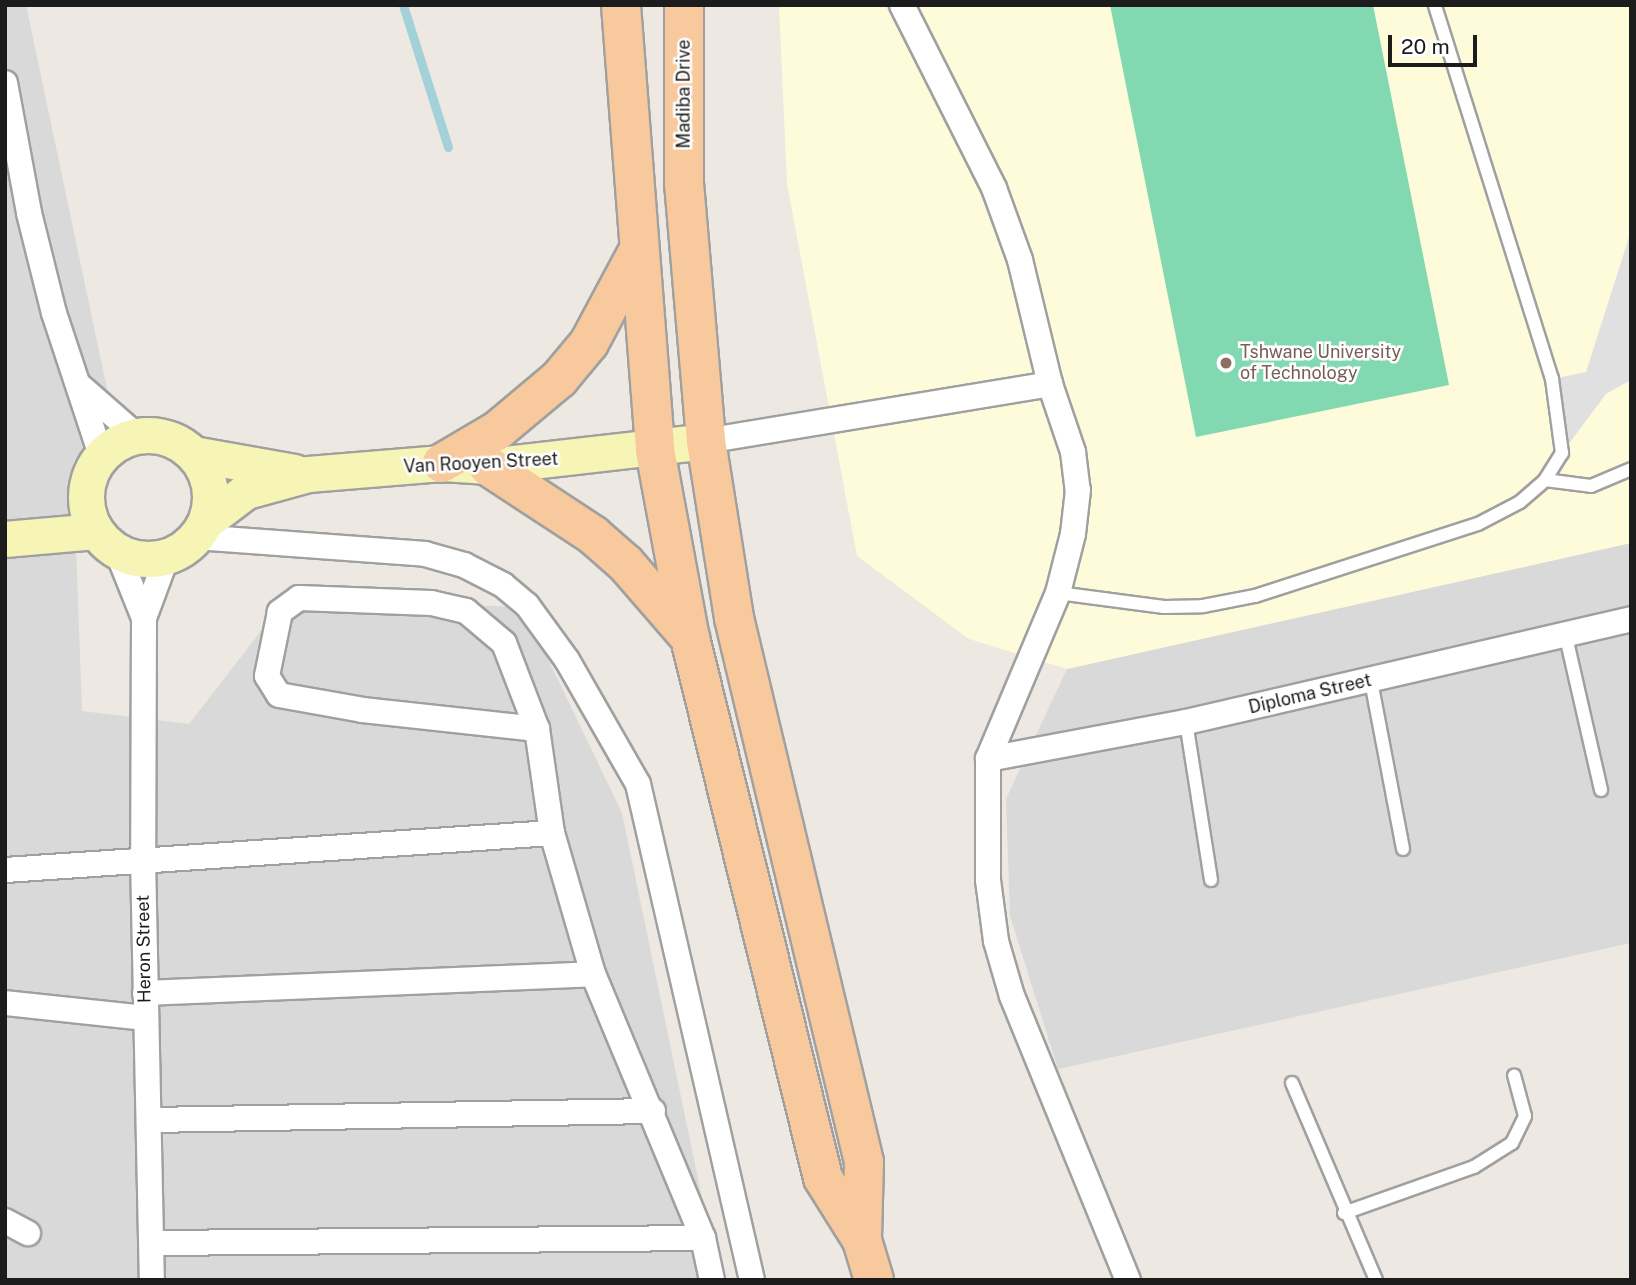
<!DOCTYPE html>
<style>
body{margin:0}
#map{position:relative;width:1636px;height:1285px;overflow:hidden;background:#ede8e1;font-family:"Public Sans",sans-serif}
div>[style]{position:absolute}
.residential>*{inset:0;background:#dad9d9}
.education>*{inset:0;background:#fdfbda}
.pitch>*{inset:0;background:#82d9b1}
.parking>*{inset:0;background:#e0e0e0}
.stream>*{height:9px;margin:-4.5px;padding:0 4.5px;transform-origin:4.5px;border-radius:4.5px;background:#a3d1d9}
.roads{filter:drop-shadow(2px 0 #a0a0a0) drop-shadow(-2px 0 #a0a0a0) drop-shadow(0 2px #a0a0a0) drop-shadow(0 -2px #a0a0a0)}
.lane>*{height:12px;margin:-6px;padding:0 6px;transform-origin:6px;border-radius:6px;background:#fff}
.street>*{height:24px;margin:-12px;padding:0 12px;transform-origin:12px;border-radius:12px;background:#fff}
.secondary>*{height:35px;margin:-17.5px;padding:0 17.5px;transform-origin:17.5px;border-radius:17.5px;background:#f6f5b6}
.secondary>.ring{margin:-17.5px;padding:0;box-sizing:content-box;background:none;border:35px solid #f6f5b6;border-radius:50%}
.primary>*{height:38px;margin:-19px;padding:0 19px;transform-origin:19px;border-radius:19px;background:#f7c99c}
.dots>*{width:19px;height:19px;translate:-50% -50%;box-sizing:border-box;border:4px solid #fff;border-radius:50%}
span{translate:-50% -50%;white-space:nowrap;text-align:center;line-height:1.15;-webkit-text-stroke:5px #fff;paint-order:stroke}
.street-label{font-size:18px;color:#1c1c1c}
.education-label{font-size:18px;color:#785e54}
.left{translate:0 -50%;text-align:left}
.frame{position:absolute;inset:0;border:7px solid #1c1c1c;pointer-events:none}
.scale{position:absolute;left:1388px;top:35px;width:89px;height:32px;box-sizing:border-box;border:4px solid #1c1c1c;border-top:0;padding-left:9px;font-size:21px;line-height:24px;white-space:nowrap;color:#1c1c1c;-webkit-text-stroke:5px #fff;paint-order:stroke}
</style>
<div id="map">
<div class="residential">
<i style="clip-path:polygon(5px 5px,26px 5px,110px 403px,73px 463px,82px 711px,189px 724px,285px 600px,523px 607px,622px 813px,719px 1280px,5px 1280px)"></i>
<i style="clip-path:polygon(1631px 543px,1631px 943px,1058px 1069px,1010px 916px,1006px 799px,1067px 669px)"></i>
</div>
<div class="education">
<i style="clip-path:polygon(779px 5px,1631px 5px,1631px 543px,1067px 669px,969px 639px,857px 556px,787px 184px)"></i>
</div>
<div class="pitch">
<i style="clip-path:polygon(1110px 5px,1373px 5px,1449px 385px,1196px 437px)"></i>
</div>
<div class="parking">
<i style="clip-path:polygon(1631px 231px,1631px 380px,1606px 394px,1562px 453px,1552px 379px,1586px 372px)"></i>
</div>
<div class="stream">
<i style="left:403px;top:5px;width:149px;rotate:72.4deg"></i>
</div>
<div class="roads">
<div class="lane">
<i style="left:1545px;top:480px;width:46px;rotate:7.4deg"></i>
<i style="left:1591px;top:486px;width:43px;rotate:-23deg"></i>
<i style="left:1058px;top:593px;width:107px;rotate:7.5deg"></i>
<i style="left:1164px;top:607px;width:39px;rotate:-1deg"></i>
<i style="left:1203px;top:606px;width:53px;rotate:-10.9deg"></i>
<i style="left:1255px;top:596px;width:234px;rotate:-17.9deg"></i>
<i style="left:1478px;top:524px;width:47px;rotate:-27.6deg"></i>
<i style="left:1520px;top:502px;width:33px;rotate:-41deg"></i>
<i style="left:1545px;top:480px;width:32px;rotate:-58deg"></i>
<i style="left:1562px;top:453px;width:75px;rotate:-97.7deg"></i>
<i style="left:1552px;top:379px;width:392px;rotate:-107.4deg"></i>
<i style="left:1566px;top:637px;width:157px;rotate:77.1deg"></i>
<i style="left:1371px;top:681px;width:171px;rotate:79.2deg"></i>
<i style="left:1186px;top:722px;width:160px;rotate:81deg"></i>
<i style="left:1292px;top:1083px;width:214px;rotate:66.9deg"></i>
<i style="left:1344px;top:1213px;width:138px;rotate:-19.5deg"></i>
<i style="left:1474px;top:1167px;width:45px;rotate:-32.3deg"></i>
<i style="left:1512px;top:1143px;width:30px;rotate:-64deg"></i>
<i style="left:1525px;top:1116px;width:42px;rotate:-105deg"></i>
</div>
<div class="street">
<i style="left:902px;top:5px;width:205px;rotate:63.3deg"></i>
<i style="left:994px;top:188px;width:77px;rotate:70.1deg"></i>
<i style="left:1020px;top:260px;width:128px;rotate:76.4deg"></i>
<i style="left:1050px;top:384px;width:72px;rotate:71.3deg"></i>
<i style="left:1073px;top:452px;width:38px;rotate:83deg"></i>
<i style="left:1078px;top:490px;width:44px;rotate:96.5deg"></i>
<i style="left:1073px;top:534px;width:61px;rotate:104.3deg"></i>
<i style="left:1058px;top:593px;width:180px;rotate:112.9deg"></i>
<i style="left:988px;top:759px;width:121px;rotate:90deg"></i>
<i style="left:988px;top:880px;width:62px;rotate:82.5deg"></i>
<i style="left:996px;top:941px;width:57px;rotate:73.8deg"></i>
<i style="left:1012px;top:996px;width:307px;rotate:67.8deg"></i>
<i style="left:5px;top:83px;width:132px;rotate:79.5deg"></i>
<i style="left:29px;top:213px;width:103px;rotate:76deg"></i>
<i style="left:54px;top:313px;width:150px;rotate:71.7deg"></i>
<i style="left:80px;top:386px;width:74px;rotate:41.2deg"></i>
<i style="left:706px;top:441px;width:349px;rotate:-9.4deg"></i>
<i style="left:196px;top:537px;width:230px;rotate:4.2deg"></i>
<i style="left:425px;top:554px;width:41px;rotate:15.8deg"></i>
<i style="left:464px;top:565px;width:44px;rotate:27.1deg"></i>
<i style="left:503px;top:585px;width:31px;rotate:40deg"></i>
<i style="left:527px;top:605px;width:68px;rotate:54deg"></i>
<i style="left:567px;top:660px;width:143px;rotate:60.2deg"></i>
<i style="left:638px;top:784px;width:509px;rotate:77.06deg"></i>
<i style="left:117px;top:551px;width:72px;rotate:68.1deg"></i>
<i style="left:144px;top:618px;width:240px;rotate:90.2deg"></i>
<i style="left:143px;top:858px;width:422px;rotate:88.8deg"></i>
<i style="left:144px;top:618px;width:66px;rotate:-69.6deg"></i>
<i style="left:988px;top:759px;width:201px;rotate:-10.6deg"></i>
<i style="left:1186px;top:722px;width:457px;rotate:-13deg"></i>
<i style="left:5px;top:870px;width:548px;rotate:-3.87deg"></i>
<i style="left:145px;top:993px;width:448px;rotate:-2.4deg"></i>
<i style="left:5px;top:1003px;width:141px;rotate:6.1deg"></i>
<i style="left:151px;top:1120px;width:502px;rotate:-1.03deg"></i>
<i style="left:5px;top:1221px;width:26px;rotate:28deg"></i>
<i style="left:703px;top:1238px;width:43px;rotate:77.9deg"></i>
<i style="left:154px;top:1243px;width:549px;rotate:-0.52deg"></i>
<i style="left:703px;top:1238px;width:286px;rotate:-112.6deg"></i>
<i style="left:593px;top:974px;width:147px;rotate:-106.2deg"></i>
<i style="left:552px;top:833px;width:105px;rotate:-98.2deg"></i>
<i style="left:537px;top:729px;width:92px;rotate:-111deg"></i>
<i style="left:504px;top:643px;width:50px;rotate:-139.9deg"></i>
<i style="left:466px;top:611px;width:36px;rotate:-167deg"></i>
<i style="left:431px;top:603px;width:132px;rotate:-177.8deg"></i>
<i style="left:299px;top:598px;width:24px;rotate:144deg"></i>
<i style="left:280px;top:612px;width:65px;rotate:101.5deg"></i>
<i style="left:267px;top:676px;width:22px;rotate:58deg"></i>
<i style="left:279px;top:695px;width:85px;rotate:10.1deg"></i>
<i style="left:363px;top:710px;width:175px;rotate:6.2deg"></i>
</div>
<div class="secondary">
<i class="ring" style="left:86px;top:435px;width:89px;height:89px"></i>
<i style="left:193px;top:454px;width:103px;rotate:10.1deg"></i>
<i style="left:205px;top:522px;width:51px;rotate:-37.1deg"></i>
<i style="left:246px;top:491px;width:64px;rotate:-15.3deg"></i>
<i style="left:308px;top:474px;width:134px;rotate:-4.7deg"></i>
<i style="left:442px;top:463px;width:46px;rotate:3.7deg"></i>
<i style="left:488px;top:466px;width:219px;rotate:-6.5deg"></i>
<i style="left:5px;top:539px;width:91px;rotate:-5deg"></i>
</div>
<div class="primary">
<i style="left:621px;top:5px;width:446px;rotate:85.6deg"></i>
<i style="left:655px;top:450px;width:191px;rotate:79.5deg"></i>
<i style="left:690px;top:638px;width:556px;rotate:76.16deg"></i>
<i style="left:823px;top:1178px;width:73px;rotate:57.8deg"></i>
<i style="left:862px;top:1240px;width:42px;rotate:73.3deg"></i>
<i style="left:684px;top:5px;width:178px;rotate:90deg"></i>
<i style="left:684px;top:183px;width:259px;rotate:85.1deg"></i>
<i style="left:706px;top:441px;width:179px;rotate:81deg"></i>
<i style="left:734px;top:618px;width:559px;rotate:76.56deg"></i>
<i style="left:864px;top:1162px;width:78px;rotate:91.5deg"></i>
<i style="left:442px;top:463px;width:65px;rotate:-30.5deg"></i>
<i style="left:498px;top:430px;width:80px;rotate:-39.9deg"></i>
<i style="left:559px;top:379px;width:47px;rotate:-50.2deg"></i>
<i style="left:589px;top:343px;width:102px;rotate:-61.9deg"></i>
<i style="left:488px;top:466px;width:126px;rotate:33.3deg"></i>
<i style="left:593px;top:535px;width:44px;rotate:41.3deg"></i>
<i style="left:626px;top:564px;width:98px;rotate:49.1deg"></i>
</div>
</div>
<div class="dots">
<i style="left:1226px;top:363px;background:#8d6e63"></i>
</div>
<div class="street-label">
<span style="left:684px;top:94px;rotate:-90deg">Madiba Drive</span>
<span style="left:481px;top:463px;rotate:-3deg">Van Rooyen Street</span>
<span style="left:1310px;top:694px;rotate:-13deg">Diploma Street</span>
<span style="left:144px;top:949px;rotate:-91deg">Heron Street</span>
</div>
<div class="education-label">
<span class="left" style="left:1240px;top:363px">Tshwane University<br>of Technology</span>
</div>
<div class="frame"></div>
<div class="scale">20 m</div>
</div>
